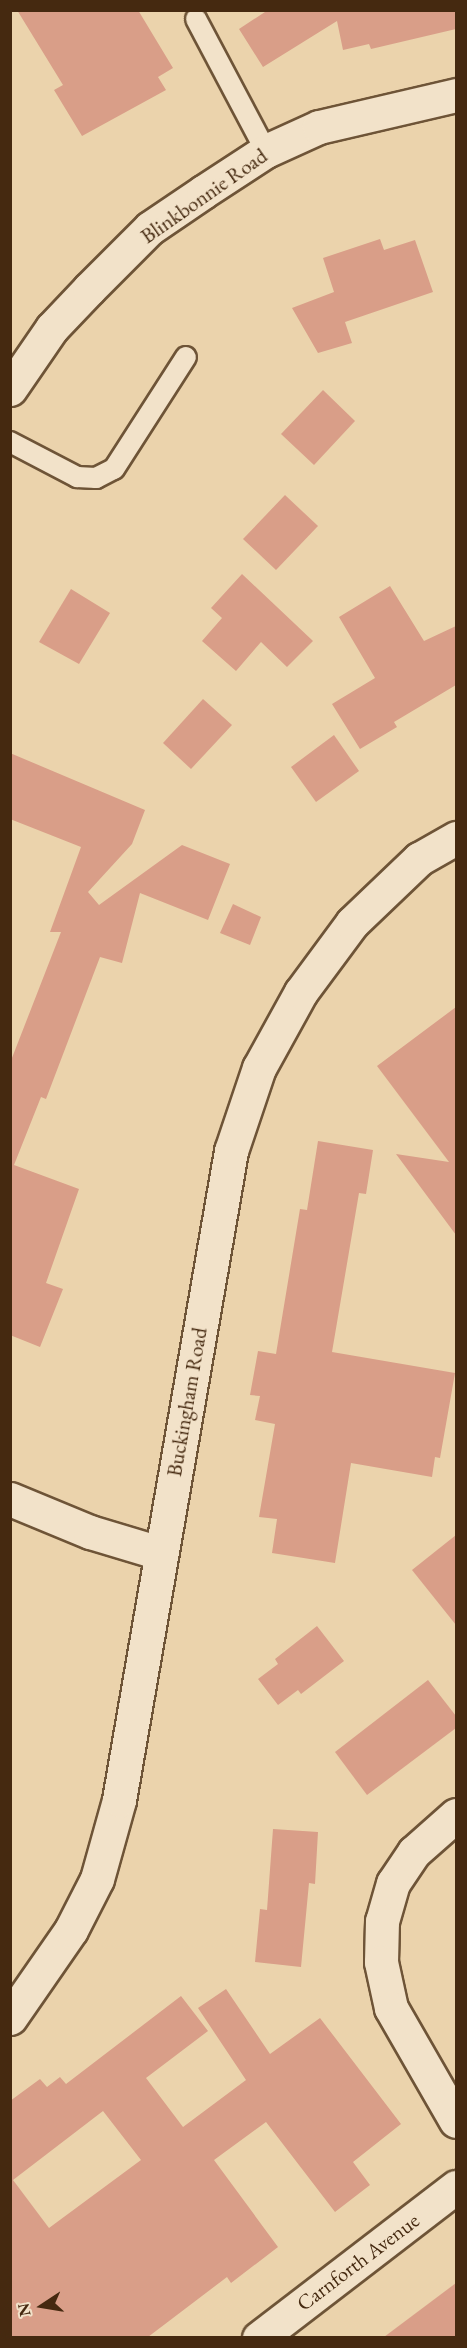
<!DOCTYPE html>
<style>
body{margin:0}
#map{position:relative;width:467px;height:2348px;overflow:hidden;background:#ebd3ac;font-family:"EB Garamond",serif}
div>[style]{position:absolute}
.building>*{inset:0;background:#d99e88}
.roads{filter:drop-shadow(2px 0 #6e5437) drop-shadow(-2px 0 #6e5437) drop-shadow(0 2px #6e5437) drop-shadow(0 -2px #6e5437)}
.lane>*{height:20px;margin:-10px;padding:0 10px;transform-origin:10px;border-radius:10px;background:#f2e2c9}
.street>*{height:33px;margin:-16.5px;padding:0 16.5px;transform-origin:16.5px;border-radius:16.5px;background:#f2e2c9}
span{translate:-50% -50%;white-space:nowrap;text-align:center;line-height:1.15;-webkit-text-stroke:4.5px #f2e2c9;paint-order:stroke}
.street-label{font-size:21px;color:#452910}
.frame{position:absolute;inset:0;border:12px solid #452910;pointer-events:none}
.north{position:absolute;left:12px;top:2276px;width:60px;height:60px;-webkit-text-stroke:4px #f2e2c9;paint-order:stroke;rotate:258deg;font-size:16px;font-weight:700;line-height:24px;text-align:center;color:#452910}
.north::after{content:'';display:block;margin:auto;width:21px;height:27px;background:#452910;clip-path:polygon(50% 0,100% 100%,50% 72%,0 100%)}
</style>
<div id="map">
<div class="building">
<i style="clip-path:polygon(17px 10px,138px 10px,173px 68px,158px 77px,166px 90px,82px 136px,54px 90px,63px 85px)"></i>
<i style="clip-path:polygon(268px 10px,456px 10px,456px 29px,371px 49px,369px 44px,343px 50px,337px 21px,263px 67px,239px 29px)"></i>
<i style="clip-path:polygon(380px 239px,384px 250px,415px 240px,433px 292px,345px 322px,352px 343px,318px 353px,292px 308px,334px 292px,323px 258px)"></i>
<i style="clip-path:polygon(323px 390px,355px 421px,314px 465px,281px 434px)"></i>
<i style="clip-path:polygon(285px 495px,318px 526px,276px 570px,243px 539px)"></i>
<i style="clip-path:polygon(242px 574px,313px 641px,287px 667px,261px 642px,236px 671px,202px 641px,222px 618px,211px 608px)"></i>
<i style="clip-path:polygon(390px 586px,424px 641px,456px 626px,456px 685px,394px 722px,397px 727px,360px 749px,332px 704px,375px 678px,339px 617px)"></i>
<i style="clip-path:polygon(71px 589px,110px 613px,79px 664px,39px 642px)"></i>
<i style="clip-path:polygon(203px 699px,232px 725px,191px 769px,163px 743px)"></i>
<i style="clip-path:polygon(334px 735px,359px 771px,316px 802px,291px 767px)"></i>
<i style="clip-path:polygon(10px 753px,145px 810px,132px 844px,88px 892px,99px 905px,182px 845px,230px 864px,208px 920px,140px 893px,122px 963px,100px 957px,46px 1099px,41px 1097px,14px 1165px,79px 1189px,46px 1283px,63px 1289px,40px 1347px,10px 1335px,10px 1063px,61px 932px,50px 932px,81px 847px,10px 819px)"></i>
<i style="clip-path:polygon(233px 904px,261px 917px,250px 945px,220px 933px)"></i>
<i style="clip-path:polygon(456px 1007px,456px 1235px,396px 1154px,449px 1162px,377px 1066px)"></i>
<i style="clip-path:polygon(318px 1141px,373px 1150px,366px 1194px,359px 1193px,332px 1352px,455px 1373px,440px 1458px,435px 1457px,432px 1477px,351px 1463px,335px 1563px,272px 1553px,277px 1519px,259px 1517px,275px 1424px,255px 1420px,260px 1396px,250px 1395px,258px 1351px,276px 1354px,300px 1209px,307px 1210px)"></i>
<i style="clip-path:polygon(456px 1535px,456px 1625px,412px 1570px)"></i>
<i style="clip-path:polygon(317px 1626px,344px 1661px,301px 1694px,298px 1690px,278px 1705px,258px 1679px,278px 1664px,275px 1659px)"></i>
<i style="clip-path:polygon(428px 1680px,456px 1716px,456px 1728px,367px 1795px,335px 1752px)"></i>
<i style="clip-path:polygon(273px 1829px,318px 1832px,315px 1884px,309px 1883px,301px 1967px,255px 1962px,260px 1909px,267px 1910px)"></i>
<i style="clip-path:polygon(evenodd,226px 1989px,270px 2054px,320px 2018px,401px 2124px,353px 2162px,370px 2185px,335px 2212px,266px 2122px,214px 2160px,278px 2247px,231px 2283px,227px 2277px,148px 2337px,10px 2337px,10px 2101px,40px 2079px,47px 2087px,60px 2077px,66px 2084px,181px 1996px,208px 2031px,146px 2078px,183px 2127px,246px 2080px,198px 2008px,226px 1989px,103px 2111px,141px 2160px,49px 2228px,13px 2180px,103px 2111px)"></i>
<i style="clip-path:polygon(456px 2283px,456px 2337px,384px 2337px)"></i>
</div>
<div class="roads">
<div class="lane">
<i style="left:196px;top:19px;width:149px;rotate:62.1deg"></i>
<i style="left:10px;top:442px;width:76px;rotate:27.6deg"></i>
<i style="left:77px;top:477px;width:19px;rotate:3deg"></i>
<i style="left:96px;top:478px;width:20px;rotate:-27deg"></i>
<i style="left:114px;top:469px;width:133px;rotate:-57.3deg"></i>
</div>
<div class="street">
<i style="left:10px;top:389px;width:74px;rotate:-55.5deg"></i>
<i style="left:52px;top:328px;width:54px;rotate:-46.5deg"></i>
<i style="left:89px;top:289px;width:86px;rotate:-45deg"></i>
<i style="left:150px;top:228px;width:64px;rotate:-34.2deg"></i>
<i style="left:203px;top:192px;width:75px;rotate:-33.1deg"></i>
<i style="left:266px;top:151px;width:58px;rotate:-24.4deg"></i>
<i style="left:319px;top:127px;width:141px;rotate:-13.1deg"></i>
<i style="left:10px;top:1499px;width:87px;rotate:22.4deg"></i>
<i style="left:90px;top:1532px;width:73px;rotate:16.7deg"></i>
<i style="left:456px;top:1815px;width:56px;rotate:138.6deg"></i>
<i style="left:414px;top:1852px;width:37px;rotate:124deg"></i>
<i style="left:393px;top:1883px;width:40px;rotate:106deg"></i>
<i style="left:382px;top:1921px;width:41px;rotate:91.4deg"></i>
<i style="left:381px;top:1962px;width:47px;rotate:77.7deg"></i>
<i style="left:391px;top:2008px;width:130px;rotate:60.1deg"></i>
<i style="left:10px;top:2018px;width:107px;rotate:-55.3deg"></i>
<i style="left:71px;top:1930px;width:57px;rotate:-63deg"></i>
<i style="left:97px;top:1879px;width:82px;rotate:-74.4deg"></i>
<i style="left:119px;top:1800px;width:659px;rotate:-80.21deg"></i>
<i style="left:231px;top:1151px;width:88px;rotate:-71.4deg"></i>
<i style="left:259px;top:1068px;width:87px;rotate:-61.1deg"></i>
<i style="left:301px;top:992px;width:86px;rotate:-53.5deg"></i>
<i style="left:352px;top:923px;width:93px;rotate:-43.7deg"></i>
<i style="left:419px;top:859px;width:43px;rotate:-29.6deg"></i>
<i style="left:259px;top:2338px;width:248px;rotate:-37.5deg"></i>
</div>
</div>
<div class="street-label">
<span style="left:204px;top:196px;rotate:-35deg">Blinkbonnie Road</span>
<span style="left:187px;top:1402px;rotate:-80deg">Buckingham Road</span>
<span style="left:358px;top:2262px;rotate:-37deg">Carnforth Avenue</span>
</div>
<div class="frame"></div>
<div class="north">N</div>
</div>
